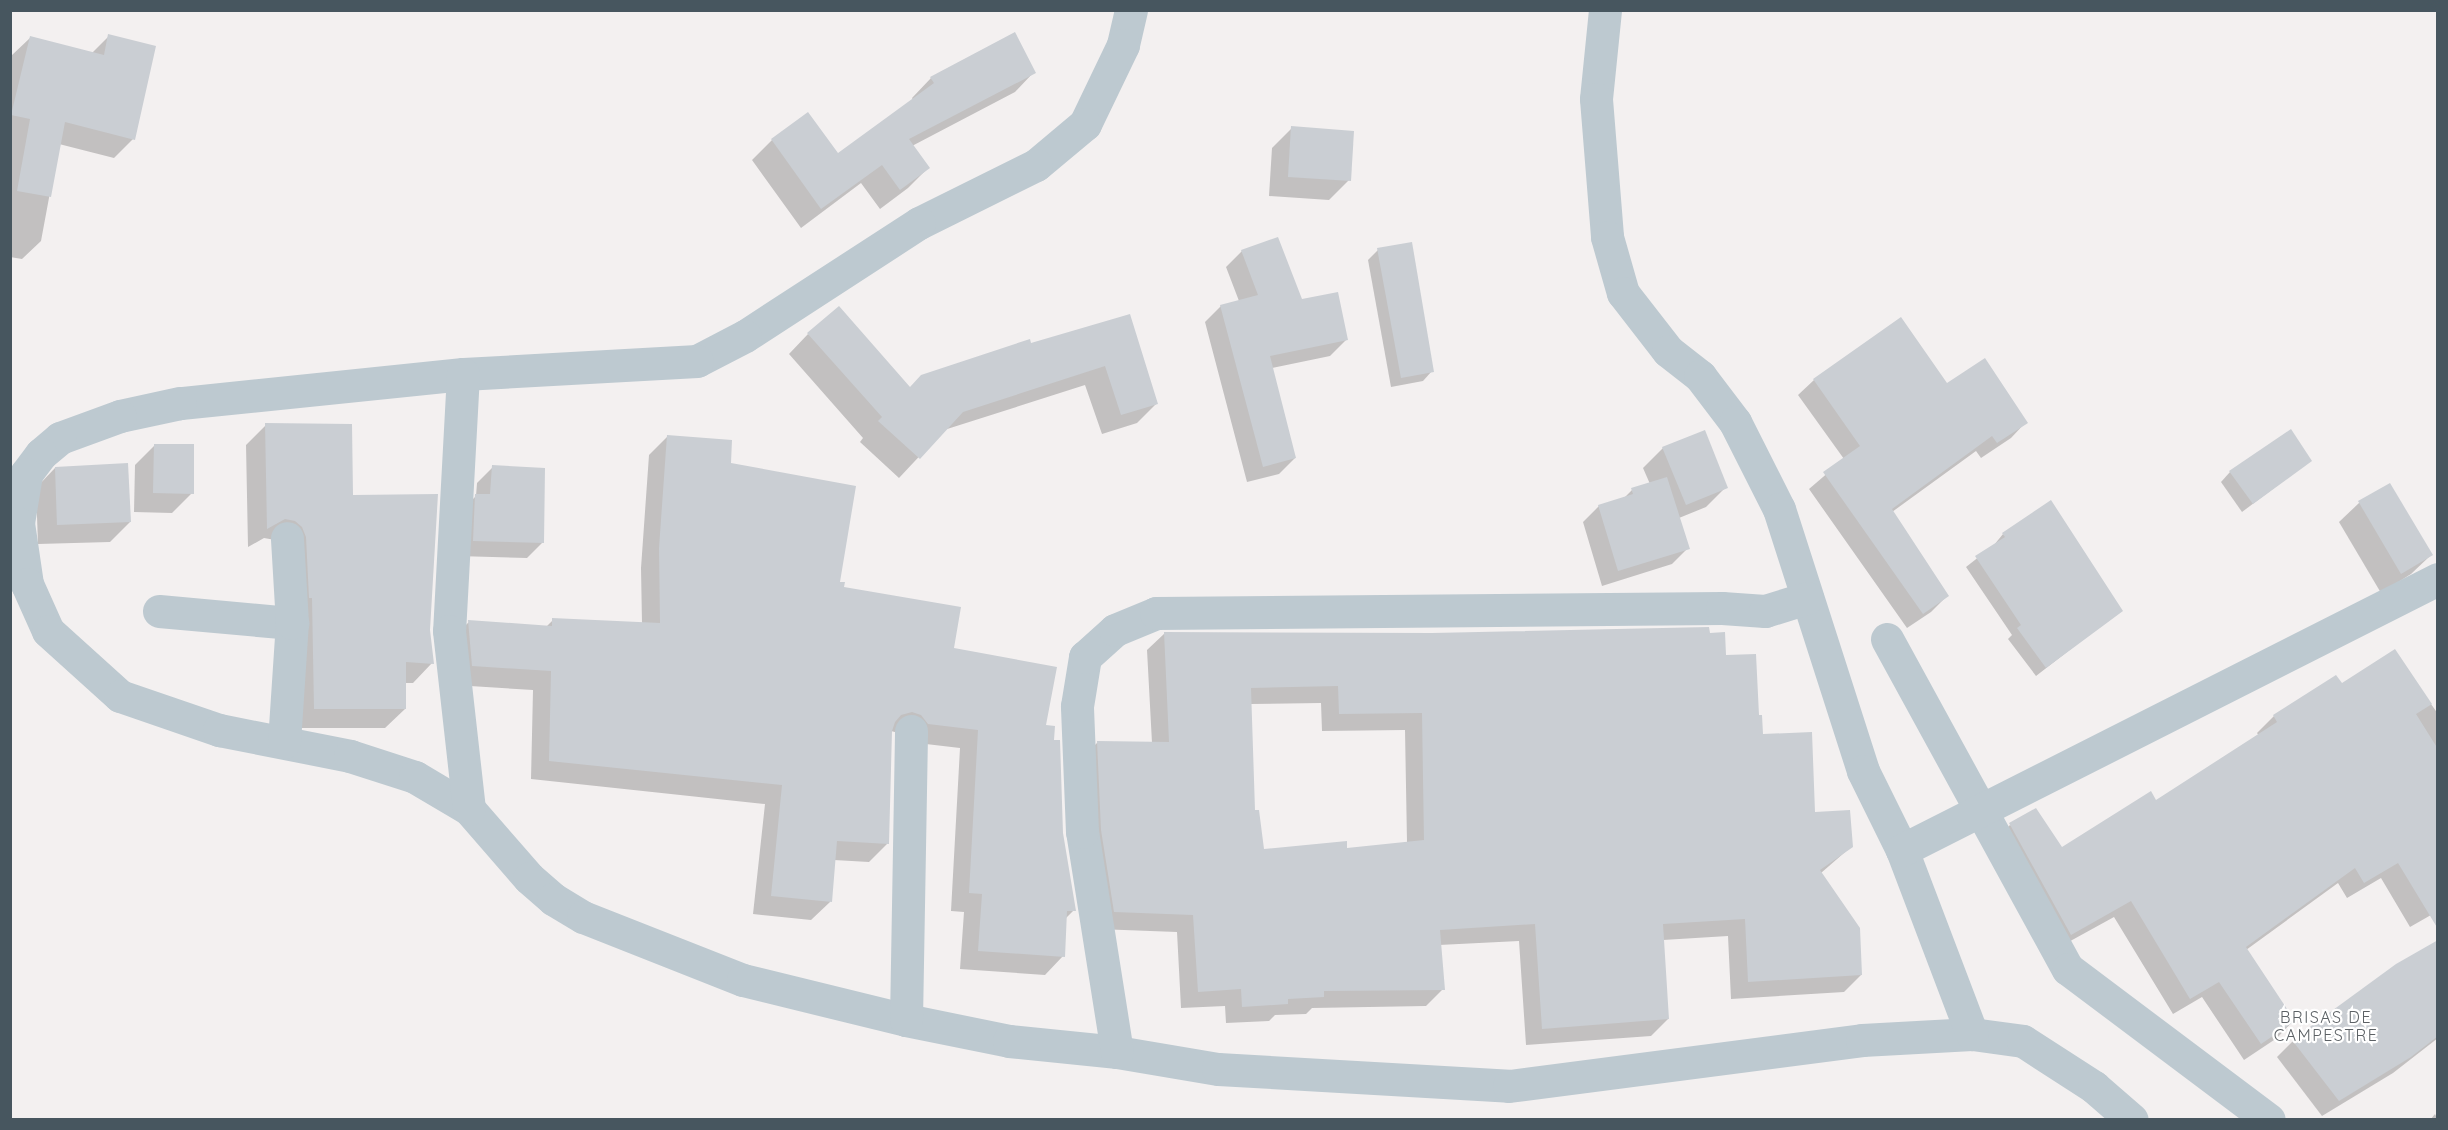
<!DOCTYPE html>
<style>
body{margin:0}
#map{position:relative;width:2448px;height:1130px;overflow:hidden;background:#f3f0f0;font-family:Quicksand,sans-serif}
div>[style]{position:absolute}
.shadow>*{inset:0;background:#0003}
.building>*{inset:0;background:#caced3}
.minor>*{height:33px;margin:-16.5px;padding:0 16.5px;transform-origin:16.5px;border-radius:16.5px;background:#bdc9d0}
span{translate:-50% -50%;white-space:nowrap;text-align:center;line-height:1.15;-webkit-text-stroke:4.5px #fff;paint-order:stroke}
.neighbourhood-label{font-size:16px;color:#5c6165;letter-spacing:1.5px}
.frame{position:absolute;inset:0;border:12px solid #47565f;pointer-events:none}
</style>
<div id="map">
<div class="shadow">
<i style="clip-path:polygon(109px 36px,133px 139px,114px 158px,59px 144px,41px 241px,22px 259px,10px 257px,11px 56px,30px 38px,92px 53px)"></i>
<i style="clip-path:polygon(1034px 72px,1015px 92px,912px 146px,928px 168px,908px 188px,880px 209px,861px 183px,801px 228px,752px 160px,772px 140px,808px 114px,837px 155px,913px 100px,912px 98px,931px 78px)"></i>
<i style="clip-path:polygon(1292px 128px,1349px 180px,1329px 200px,1269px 196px,1272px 148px)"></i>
<i style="clip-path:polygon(1378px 250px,1432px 371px,1423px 381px,1391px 387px,1368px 260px)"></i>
<i style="clip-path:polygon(1242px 251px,1346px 340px,1330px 356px,1272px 368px,1295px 458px,1279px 474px,1247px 482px,1205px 322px,1221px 306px,1239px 301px,1226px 267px)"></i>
<i style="clip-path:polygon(1129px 316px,1157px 403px,1137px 423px,1102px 434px,1085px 385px,944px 430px,899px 478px,860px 442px,863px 438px,789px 354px,808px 334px,909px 389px,1030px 345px)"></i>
<i style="clip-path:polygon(1814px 380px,1947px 385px,2026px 422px,2011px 438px,1981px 458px,1976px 451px,1892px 512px,1947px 596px,1931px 612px,1907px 628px,1809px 489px,1844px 459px,1798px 395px)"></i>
<i style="clip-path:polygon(266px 425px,351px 496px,429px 630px,432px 663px,413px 683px,405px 683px,405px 709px,385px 728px,294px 728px,275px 540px,264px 538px,248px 547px,246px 445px)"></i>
<i style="clip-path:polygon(668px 436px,729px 464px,843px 588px,953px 650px,1044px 727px,1053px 742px,1062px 833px,1074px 910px,1065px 919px,1063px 956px,1045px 975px,960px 969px,964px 912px,951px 911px,960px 748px,909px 742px,902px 734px,891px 731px,888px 843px,869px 862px,834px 860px,830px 902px,811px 920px,753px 914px,765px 804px,531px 779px,533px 690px,454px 685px,450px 640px,469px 622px,546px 627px,553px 620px,642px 624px,641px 568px,649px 455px)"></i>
<i style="clip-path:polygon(155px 445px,192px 493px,172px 513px,134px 512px,135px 465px)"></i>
<i style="clip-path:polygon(1663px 448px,1726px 487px,1706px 507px,1679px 518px,1688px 548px,1672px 564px,1602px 586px,1583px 522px,1599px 506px,1623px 499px,1632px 490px,1650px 484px,1643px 468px)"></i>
<i style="clip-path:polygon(2310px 461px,2242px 512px,2221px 482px,2230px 472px)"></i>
<i style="clip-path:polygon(493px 467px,543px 542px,527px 558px,457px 556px,460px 512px,476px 496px,477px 483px)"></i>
<i style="clip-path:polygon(55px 468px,130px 522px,110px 542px,38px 544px,36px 488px)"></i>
<i style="clip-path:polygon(2389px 485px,2431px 555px,2411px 574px,2381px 593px,2339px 522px,2359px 503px)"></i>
<i style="clip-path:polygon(2003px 534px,2121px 610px,2036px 676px,2008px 639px,2012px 635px,1966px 567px,1994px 545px)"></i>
<i style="clip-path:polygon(evenodd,1165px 633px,1708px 635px,1724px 657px,1758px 717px,1762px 735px,1814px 814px,1852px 846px,1821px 873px,1861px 975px,1844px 992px,1731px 999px,1728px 936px,1663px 940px,1668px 1019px,1651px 1036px,1526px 1045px,1519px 941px,1439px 945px,1443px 989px,1426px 1006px,1312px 1008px,1306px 1014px,1275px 1015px,1269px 1021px,1226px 1023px,1225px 1006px,1181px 1008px,1177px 932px,1097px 929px,1081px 759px,1098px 742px,1152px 743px,1147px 650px,1165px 633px,1321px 703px,1322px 731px,1405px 730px,1407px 843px,1346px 849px,1263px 851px,1254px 812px,1250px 704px,1321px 703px)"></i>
<i style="clip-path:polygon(2394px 651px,2438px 714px,2438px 911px,2410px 927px,2381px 878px,2347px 898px,2338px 883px,2246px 950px,2293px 1021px,2277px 1038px,2244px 1060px,2202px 997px,2173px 1014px,2114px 917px,2054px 950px,1994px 841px,2010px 825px,2062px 849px,2155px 802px,2259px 736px,2257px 733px,2274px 716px,2342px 685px)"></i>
<i style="clip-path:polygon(2438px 942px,2438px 1038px,2393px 1073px,2322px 1116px,2277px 1057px,2293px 1041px,2396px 965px)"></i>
<i style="clip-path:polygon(2435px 1114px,2438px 1120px,2430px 1120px)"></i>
</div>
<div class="building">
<i style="clip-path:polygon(1015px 32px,1036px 73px,909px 139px,930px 168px,900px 190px,882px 165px,821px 209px,771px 139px,808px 112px,838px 153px,934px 83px,930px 77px)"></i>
<i style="clip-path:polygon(108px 34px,156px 46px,135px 140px,65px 122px,51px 197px,17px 191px,30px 119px,11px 115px,30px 36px,104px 55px)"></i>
<i style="clip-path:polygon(1291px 126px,1354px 131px,1351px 181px,1288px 177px)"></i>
<i style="clip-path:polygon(1278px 237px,1302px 299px,1338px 292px,1348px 340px,1270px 356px,1296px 458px,1263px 467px,1220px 305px,1258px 295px,1241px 250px)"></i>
<i style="clip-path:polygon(1412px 242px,1434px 372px,1401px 378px,1377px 248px)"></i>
<i style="clip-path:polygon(839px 306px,910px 387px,921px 375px,1030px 339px,1031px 343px,1130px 314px,1158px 404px,1121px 415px,1105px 366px,963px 412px,920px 459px,878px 421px,882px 417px,807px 333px)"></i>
<i style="clip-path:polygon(1901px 317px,1947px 383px,1985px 358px,2028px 423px,1997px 443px,1992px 436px,1892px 509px,1949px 596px,1923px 614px,1823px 472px,1860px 446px,1813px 379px)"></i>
<i style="clip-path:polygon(265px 423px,352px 424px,353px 495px,438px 494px,430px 630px,434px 664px,406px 662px,406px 709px,314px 709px,312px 598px,309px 598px,306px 537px,302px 527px,295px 521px,285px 519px,267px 529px)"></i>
<i style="clip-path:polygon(2291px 429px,2312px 461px,2253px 504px,2229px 471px)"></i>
<i style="clip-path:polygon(1705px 430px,1728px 488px,1686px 505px,1662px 447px)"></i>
<i style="clip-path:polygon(667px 435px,732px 440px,731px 463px,856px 486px,840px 582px,845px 582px,844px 587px,961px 607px,954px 648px,1057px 667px,1046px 725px,1055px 726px,1054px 740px,1060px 740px,1063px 833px,1076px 911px,1067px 911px,1065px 957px,978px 951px,982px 894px,969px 893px,978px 730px,928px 724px,921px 715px,912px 712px,901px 715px,895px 722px,892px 731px,889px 844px,837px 841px,832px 902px,771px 896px,782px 785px,549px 761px,551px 671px,472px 666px,468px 620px,552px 626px,552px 618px,660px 623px,659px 548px)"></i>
<i style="clip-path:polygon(154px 444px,194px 444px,194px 494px,153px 493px)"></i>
<i style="clip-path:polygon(128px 463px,131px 522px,57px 525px,55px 467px)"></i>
<i style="clip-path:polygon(492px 465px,545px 468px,544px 543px,473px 541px,475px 494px,490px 494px)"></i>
<i style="clip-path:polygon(1667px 477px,1690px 549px,1618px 571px,1598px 505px,1633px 494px,1631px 488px)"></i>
<i style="clip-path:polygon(2390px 483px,2433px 555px,2401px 574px,2358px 501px)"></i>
<i style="clip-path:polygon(2051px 500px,2123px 611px,2046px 668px,2017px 628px,2021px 625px,1975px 556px,2005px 537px,2002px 533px)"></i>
<i style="clip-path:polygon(evenodd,1709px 627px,1710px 633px,1725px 632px,1726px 655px,1756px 654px,1759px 715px,1762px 715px,1763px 734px,1812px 732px,1815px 812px,1850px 810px,1853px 847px,1820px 870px,1860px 928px,1862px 975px,1748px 982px,1745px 919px,1663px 924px,1669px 1019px,1542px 1029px,1535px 924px,1440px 930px,1445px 990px,1324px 991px,1324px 997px,1288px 999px,1288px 1004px,1242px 1007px,1241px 989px,1198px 992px,1193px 915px,1114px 912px,1101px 830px,1097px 741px,1169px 742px,1164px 632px,1432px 633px,1709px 627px,1338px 686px,1339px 714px,1422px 713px,1424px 840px,1347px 848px,1347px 841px,1264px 849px,1259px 810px,1255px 810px,1251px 688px,1338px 686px)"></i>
<i style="clip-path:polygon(2395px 649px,2432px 704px,2416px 714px,2438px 749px,2438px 929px,2398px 863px,2364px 883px,2355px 868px,2246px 947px,2295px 1021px,2261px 1044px,2219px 982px,2190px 999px,2131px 901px,2071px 935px,2009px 823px,2036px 808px,2062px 847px,2151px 791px,2156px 800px,2277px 722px,2273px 715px,2336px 675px,2342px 683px)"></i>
<i style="clip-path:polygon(2438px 940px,2438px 1036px,2411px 1057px,2339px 1101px,2292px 1040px,2396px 964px)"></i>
</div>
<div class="minor">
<i style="left:1131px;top:10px;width:36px;rotate:103deg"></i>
<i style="left:1123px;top:45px;width:88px;rotate:115.7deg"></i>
<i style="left:1085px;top:124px;width:64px;rotate:140.1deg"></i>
<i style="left:1036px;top:165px;width:131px;rotate:153.6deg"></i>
<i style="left:919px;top:223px;width:207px;rotate:147deg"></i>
<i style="left:745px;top:336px;width:54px;rotate:152.5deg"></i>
<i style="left:697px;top:361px;width:234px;rotate:176.8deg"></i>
<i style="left:463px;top:374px;width:284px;rotate:174.1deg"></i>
<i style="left:180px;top:403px;width:61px;rotate:167.8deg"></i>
<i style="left:120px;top:416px;width:64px;rotate:159.9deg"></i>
<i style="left:60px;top:438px;width:25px;rotate:140deg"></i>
<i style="left:41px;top:454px;width:25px;rotate:127deg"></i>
<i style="left:26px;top:474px;width:50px;rotate:99.3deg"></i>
<i style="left:18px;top:523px;width:62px;rotate:81.6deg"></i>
<i style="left:27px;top:584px;width:51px;rotate:65.9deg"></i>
<i style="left:48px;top:631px;width:97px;rotate:42.1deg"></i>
<i style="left:120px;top:696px;width:105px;rotate:19deg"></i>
<i style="left:219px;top:730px;width:134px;rotate:11.2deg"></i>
<i style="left:350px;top:756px;width:68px;rotate:17.9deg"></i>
<i style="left:415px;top:777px;width:63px;rotate:30.7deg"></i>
<i style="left:469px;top:809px;width:91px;rotate:49deg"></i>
<i style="left:529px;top:878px;width:32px;rotate:41deg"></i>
<i style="left:553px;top:899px;width:35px;rotate:31deg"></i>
<i style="left:583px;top:917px;width:172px;rotate:21.5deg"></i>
<i style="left:743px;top:980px;width:168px;rotate:13.8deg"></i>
<i style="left:906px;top:1020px;width:105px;rotate:11.5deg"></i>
<i style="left:1009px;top:1041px;width:109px;rotate:5.8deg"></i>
<i style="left:1117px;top:1052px;width:102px;rotate:9.6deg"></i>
<i style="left:1218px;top:1069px;width:291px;rotate:3.3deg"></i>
<i style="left:1509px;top:1086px;width:356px;rotate:-7.4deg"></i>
<i style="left:1862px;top:1040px;width:110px;rotate:-3.1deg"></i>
<i style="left:1972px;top:1034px;width:51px;rotate:7.8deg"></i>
<i style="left:2023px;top:1041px;width:85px;rotate:32.9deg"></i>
<i style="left:2094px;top:1087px;width:50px;rotate:41deg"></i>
<i style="left:1605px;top:10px;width:89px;rotate:95.8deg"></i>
<i style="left:1596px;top:99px;width:138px;rotate:85.4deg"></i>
<i style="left:1607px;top:237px;width:58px;rotate:74.1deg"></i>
<i style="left:1623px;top:293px;width:73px;rotate:52.2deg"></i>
<i style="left:1668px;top:351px;width:41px;rotate:38deg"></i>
<i style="left:1700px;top:376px;width:58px;rotate:52.7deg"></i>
<i style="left:1735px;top:422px;width:97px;rotate:63.2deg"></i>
<i style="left:1779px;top:509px;width:275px;rotate:72.2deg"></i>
<i style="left:1863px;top:771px;width:88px;rotate:63.7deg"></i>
<i style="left:1902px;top:850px;width:197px;rotate:69.2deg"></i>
<i style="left:463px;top:374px;width:257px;rotate:93.1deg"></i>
<i style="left:449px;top:631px;width:179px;rotate:83.6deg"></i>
<i style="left:159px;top:611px;width:134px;rotate:5.2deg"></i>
<i style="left:1887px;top:639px;width:376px;rotate:61.3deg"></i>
<i style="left:2068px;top:969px;width:251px;rotate:36.9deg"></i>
<i style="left:284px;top:742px;width:119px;rotate:-86.2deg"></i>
<i style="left:292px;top:623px;width:85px;rotate:-93.4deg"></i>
<i style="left:1902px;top:850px;width:601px;rotate:-26.82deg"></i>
<i style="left:906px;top:1020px;width:289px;rotate:-89deg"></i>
<i style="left:1117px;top:1052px;width:223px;rotate:-99deg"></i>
<i style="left:1082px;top:832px;width:126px;rotate:-92.3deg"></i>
<i style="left:1077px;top:706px;width:50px;rotate:-80.7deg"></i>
<i style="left:1085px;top:657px;width:40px;rotate:-42deg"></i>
<i style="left:1115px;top:630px;width:44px;rotate:-22.5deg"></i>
<i style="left:1156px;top:613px;width:566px;rotate:-0.51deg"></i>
<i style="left:1722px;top:608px;width:43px;rotate:4deg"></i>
<i style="left:1765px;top:611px;width:44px;rotate:-17.2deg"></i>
</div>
<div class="neighbourhood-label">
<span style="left:2326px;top:1026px">BRISAS DE<br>CAMPESTRE</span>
</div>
<div class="frame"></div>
</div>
